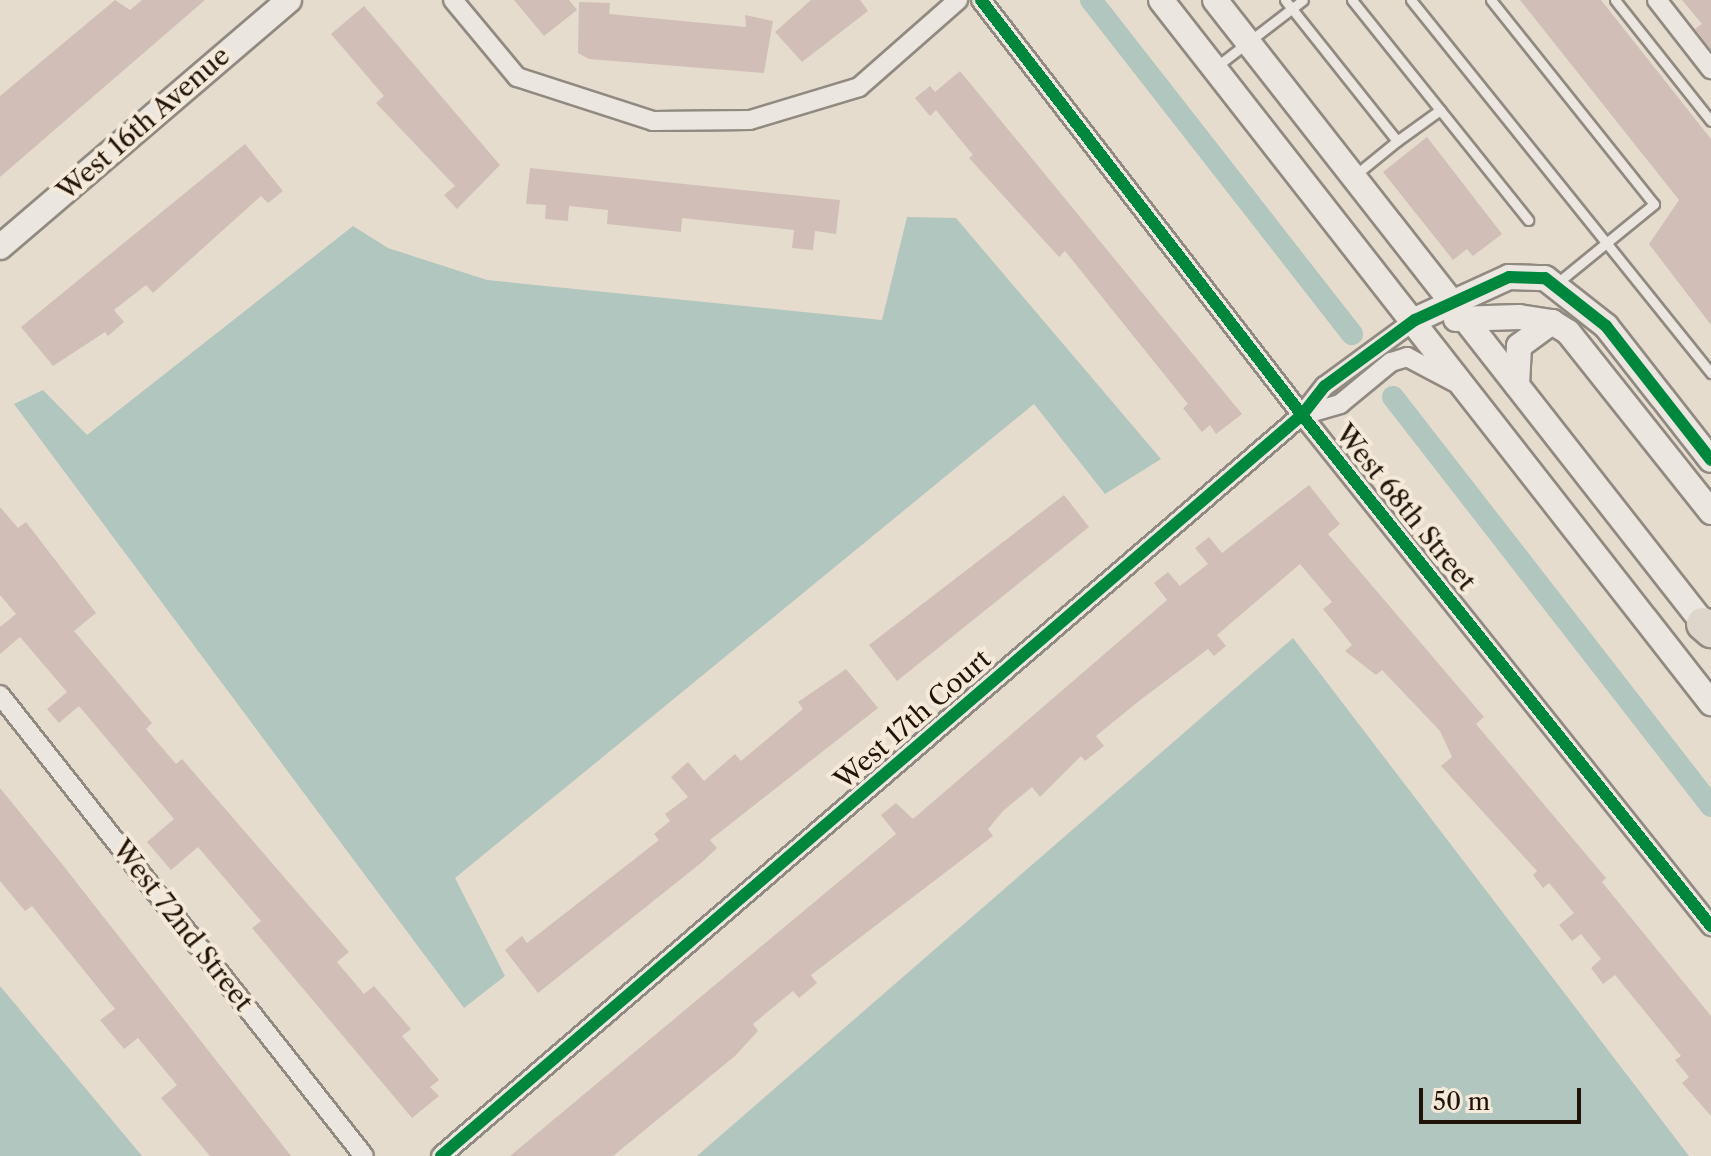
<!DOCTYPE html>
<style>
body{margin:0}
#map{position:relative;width:1711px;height:1156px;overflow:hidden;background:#e6dcce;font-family:"Libre Caslon Text",serif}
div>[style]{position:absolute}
.water>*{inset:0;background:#b1c6be}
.canal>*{height:22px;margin:-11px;padding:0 11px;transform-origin:11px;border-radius:11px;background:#b1c6be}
.building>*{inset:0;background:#d1beb6}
.roads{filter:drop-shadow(2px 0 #918a80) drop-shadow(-2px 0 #918a80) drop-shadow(0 2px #918a80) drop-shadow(0 -2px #918a80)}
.lane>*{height:9px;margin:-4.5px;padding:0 4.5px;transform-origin:4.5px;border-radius:4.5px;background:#ebe6df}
.street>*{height:18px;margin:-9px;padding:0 9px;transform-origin:9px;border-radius:9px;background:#ebe6df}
.secondary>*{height:24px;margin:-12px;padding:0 12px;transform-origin:12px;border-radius:12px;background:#ebe6df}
.highway>*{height:32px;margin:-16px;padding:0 16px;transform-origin:16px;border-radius:16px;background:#ded6ca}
.cycleway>*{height:12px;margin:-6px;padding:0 6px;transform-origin:6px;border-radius:6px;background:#00873e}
span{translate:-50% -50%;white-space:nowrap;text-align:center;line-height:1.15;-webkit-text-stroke:8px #f5ead9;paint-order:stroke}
.street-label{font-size:26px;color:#211308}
.scale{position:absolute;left:1419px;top:1088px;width:162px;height:36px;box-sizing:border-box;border:4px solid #211308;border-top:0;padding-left:10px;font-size:24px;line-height:28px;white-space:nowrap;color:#211308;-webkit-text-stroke:6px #f5ead9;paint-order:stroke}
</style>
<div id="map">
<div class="water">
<i style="clip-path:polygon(907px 217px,956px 218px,1161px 459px,1105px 494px,1034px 404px,455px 878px,505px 976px,464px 1008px,14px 404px,43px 390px,87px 435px,353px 226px,388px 248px,487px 280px,882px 320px)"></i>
<i style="clip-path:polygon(1293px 638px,1689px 1156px,697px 1156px)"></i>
<i style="clip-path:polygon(0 986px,142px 1156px,0 1156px)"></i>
</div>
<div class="canal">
<i style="left:1091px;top:0;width:424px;rotate:52deg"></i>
<i style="left:1393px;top:397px;width:518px;rotate:52.13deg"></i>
</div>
<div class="building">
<i style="clip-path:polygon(115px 0,130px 10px,142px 0,205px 0,0 177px,0 96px)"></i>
<i style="clip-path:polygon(514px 0,569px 0,577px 10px,544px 36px)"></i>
<i style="clip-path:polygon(811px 0,860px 0,868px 11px,802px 62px,775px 32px)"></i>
<i style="clip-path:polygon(1520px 0,1601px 0,1711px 139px,1711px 325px,1649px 244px,1679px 200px)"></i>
<i style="clip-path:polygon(1682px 0,1711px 0,1711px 50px,1695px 29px,1702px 24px)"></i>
<i style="clip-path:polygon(579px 2px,610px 3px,609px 14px,746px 27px,745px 15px,773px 21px,764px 73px,589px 59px,578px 53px)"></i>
<i style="clip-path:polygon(364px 6px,500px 165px,457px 209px,444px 195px,455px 186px,376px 103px,384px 96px,331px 34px)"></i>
<i style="clip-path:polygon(960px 71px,1242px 414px,1216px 434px,1210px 425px,1202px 432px,1183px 408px,1188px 404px,1065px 251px,1059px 257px,969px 158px,973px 155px,936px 110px,930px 116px,915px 98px,930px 86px,935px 92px)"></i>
<i style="clip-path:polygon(1427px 137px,1502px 234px,1473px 256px,1467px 249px,1453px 260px,1383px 172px)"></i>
<i style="clip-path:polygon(245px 144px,283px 191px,268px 203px,261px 196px,153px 293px,146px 285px,114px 310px,124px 322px,108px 336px,105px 332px,53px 366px,21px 327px)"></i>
<i style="clip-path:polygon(530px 168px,840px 200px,836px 234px,815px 231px,813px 250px,792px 248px,794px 230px,682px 218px,681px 232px,607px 224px,608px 210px,569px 206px,568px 221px,545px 219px,546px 205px,526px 204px)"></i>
<i style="clip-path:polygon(1309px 485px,1340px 524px,1328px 534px,1484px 717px,1476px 724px,1606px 878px,1602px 882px,1711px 1016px,1711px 1116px,1682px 1083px,1689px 1077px,1675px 1060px,1681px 1056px,1615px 975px,1603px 984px,1591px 968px,1601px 959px,1581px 934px,1572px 941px,1559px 925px,1574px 913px,1549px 883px,1543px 888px,1533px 875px,1537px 871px,1441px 766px,1452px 757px,1440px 731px,1382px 670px,1376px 675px,1345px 651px,1352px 645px,1323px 609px,1332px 602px,1300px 564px,1217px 635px,1226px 646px,1214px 656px,1208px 649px,1139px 701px,1096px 736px,1104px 746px,1085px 761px,1081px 756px,1040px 797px,1032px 787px,1003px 811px,988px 829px,993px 836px,811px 975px,817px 983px,799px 998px,793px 991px,753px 1024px,758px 1031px,735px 1056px,613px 1156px,510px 1156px,896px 834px,881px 815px,896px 803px,913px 819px,1167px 600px,1154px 583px,1168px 572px,1180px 586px,1208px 564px,1195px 548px,1209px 537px,1222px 553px)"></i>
<i style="clip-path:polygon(1064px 495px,1089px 527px,897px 681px,869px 645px)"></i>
<i style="clip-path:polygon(0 507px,18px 528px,26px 522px,96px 613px,74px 631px,152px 723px,146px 729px,176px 764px,182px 759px,349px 952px,337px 962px,364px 994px,374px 986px,411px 1029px,402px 1036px,439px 1080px,430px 1087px,439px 1096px,412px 1118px,252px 928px,261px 921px,198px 847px,171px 870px,147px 842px,174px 819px,79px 706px,59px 723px,47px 709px,67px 692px,20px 637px,0 654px,0 627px,16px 614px,0 595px)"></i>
<i style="clip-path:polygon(846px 669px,878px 708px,710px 840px,717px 848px,701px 863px,538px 993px,505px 950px,522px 936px,527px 943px,659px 840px,654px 834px,670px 821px,665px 814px,688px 797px,671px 777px,688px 762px,704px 781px,735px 754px,741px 761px,803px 709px,798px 702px)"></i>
<i style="clip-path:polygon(0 788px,62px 864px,291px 1156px,210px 1156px,161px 1098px,177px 1085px,138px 1038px,124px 1049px,100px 1020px,115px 1009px,32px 906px,25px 911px,0 881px)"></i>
</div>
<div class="roads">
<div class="lane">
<i style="left:1285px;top:0;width:180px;rotate:51.5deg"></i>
<i style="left:1397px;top:141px;width:55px;rotate:140.9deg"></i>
<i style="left:1352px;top:0;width:282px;rotate:51.3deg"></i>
<i style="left:1411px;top:0;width:479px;rotate:51.2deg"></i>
<i style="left:1491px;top:0;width:261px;rotate:51.4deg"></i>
<i style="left:1654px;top:204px;width:127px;rotate:140.8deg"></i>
<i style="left:1615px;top:0;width:154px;rotate:51.6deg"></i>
<i style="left:1217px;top:66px;width:108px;rotate:-37.5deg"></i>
<i style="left:1397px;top:141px;width:53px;rotate:-35.8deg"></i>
</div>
<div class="street">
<i style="left:453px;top:0;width:100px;rotate:50.3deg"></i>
<i style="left:517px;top:77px;width:143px;rotate:17.9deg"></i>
<i style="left:653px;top:121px;width:97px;rotate:-0.6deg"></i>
<i style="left:750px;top:120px;width:114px;rotate:-16.8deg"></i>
<i style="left:859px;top:87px;width:132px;rotate:-41.3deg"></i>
<i style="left:981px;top:0;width:525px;rotate:52.28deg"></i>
<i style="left:1302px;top:415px;width:655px;rotate:51.33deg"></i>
<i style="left:1657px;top:0;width:88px;rotate:52deg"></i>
<i style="left:1302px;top:415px;width:40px;rotate:-16deg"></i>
<i style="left:1340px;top:404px;width:66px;rotate:-39.5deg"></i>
<i style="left:1391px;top:362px;width:17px;rotate:-17deg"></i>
<i style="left:1407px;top:357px;width:53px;rotate:28deg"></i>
<i style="left:0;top:695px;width:587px;rotate:51.71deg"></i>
<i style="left:441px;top:1156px;width:1136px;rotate:-40.72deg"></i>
<i style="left:1302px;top:415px;width:37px;rotate:-52deg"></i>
<i style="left:1325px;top:386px;width:112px;rotate:-36.3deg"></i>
</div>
<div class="secondary">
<i style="left:1161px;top:0;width:893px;rotate:51.96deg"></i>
<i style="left:1215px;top:0;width:804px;rotate:51.92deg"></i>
<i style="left:0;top:247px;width:380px;rotate:-40.5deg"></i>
<i style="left:1456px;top:319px;width:63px;rotate:-1.8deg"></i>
<i style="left:1519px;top:317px;width:33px;rotate:9deg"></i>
<i style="left:1552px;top:322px;width:19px;rotate:32deg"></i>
<i style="left:1568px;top:332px;width:230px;rotate:51.5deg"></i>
<i style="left:1415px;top:320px;width:103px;rotate:-24.6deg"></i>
<i style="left:1509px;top:277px;width:36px;rotate:2deg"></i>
<i style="left:1545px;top:278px;width:78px;rotate:38.2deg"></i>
<i style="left:1606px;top:326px;width:170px;rotate:51.9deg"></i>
<i style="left:1517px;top:385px;width:39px;rotate:-87deg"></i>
<i style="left:1519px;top:346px;width:41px;rotate:-36deg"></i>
</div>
<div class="highway">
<i style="left:1703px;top:624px;width:11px;rotate:41deg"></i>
</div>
</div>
<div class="cycleway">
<i style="left:981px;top:0;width:525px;rotate:52.28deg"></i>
<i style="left:1302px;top:415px;width:655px;rotate:51.33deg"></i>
<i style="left:441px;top:1156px;width:1136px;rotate:-40.72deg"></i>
<i style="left:1302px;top:415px;width:37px;rotate:-52deg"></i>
<i style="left:1325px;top:386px;width:112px;rotate:-36.3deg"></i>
<i style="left:1415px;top:320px;width:103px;rotate:-24.6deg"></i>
<i style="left:1509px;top:277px;width:36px;rotate:2deg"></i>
<i style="left:1545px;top:278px;width:78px;rotate:38.2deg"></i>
<i style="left:1606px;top:326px;width:170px;rotate:51.9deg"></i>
</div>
<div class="street-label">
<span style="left:144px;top:124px;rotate:-41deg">West 16th Avenue</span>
<span style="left:1405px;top:508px;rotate:51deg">West 68th Street</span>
<span style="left:913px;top:720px;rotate:-41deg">West 17th Court</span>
<span style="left:182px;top:926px;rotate:52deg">West 72nd Street</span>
</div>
<div class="scale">50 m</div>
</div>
